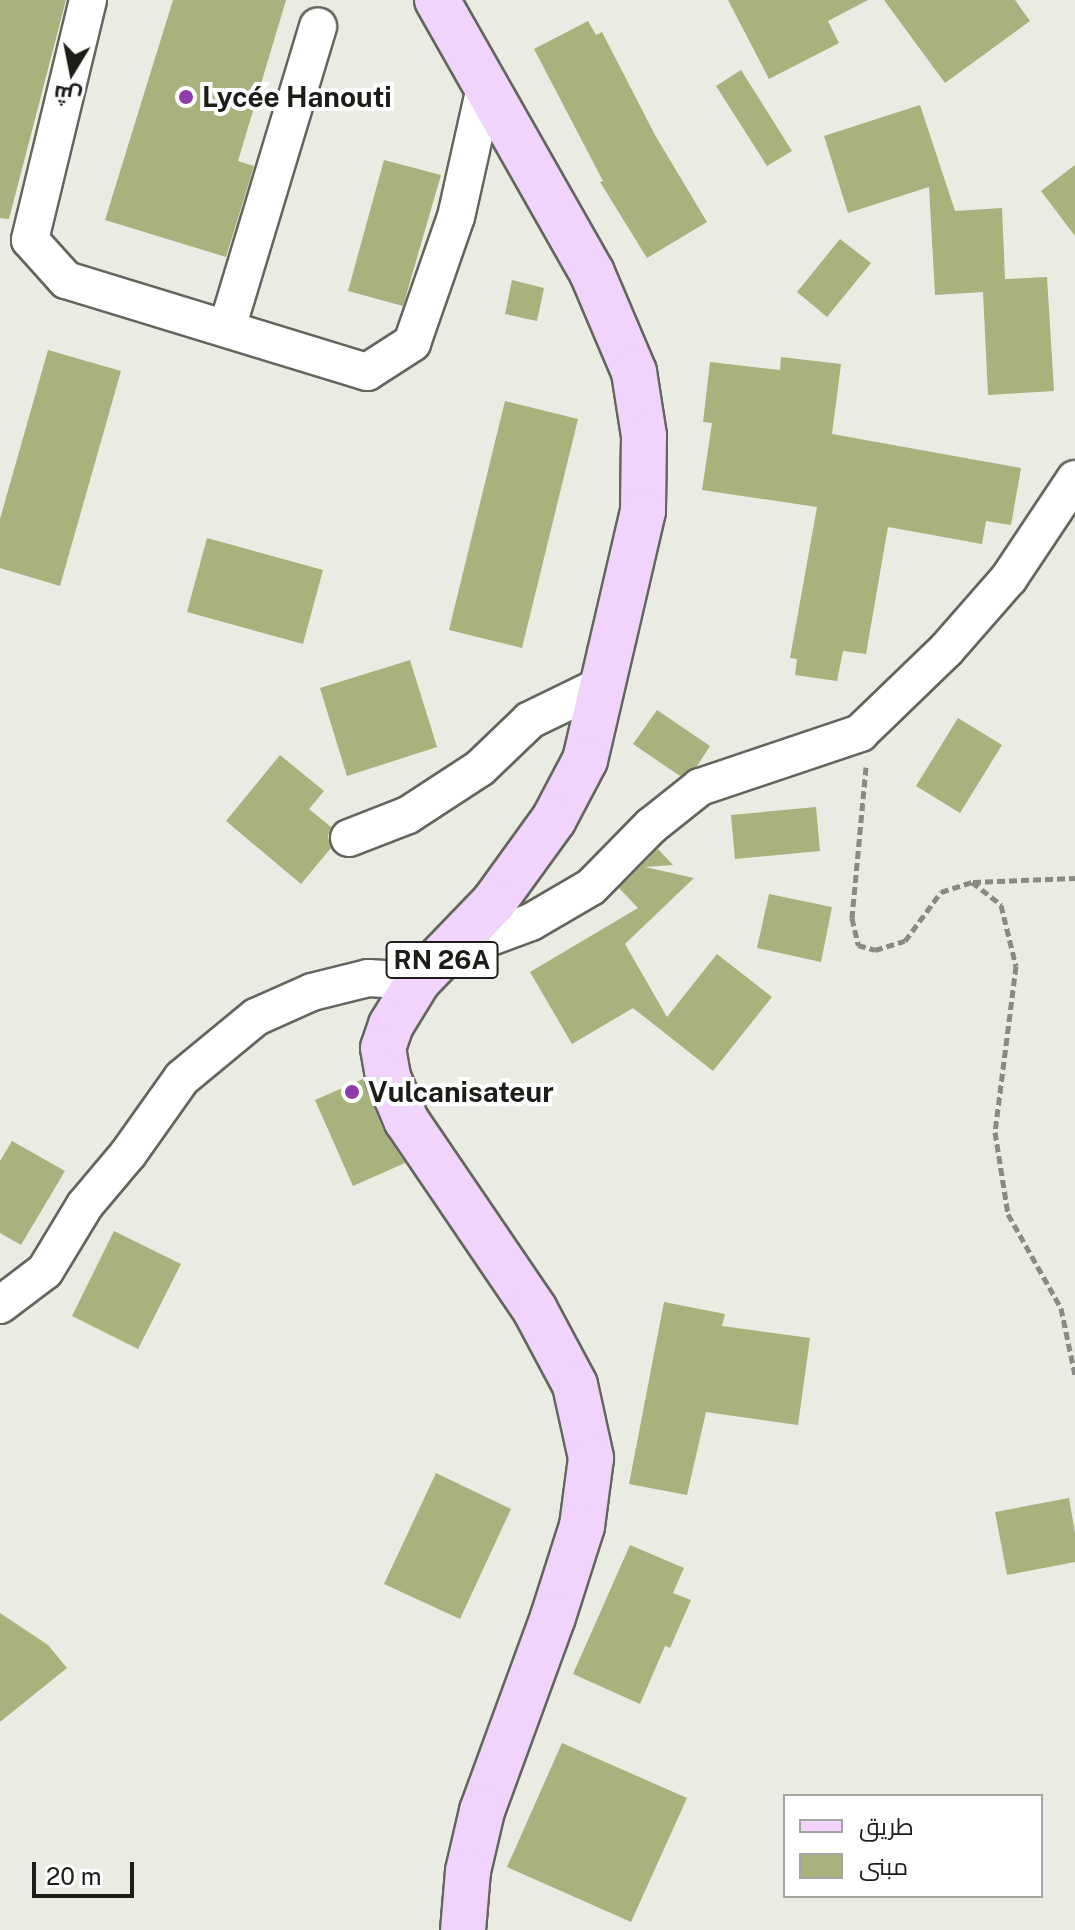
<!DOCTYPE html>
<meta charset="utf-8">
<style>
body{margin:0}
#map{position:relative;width:1075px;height:1930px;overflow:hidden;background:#eaece3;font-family:"Public Sans",Cairo,sans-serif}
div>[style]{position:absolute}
.building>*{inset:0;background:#a7b27d}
.path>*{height:5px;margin-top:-2.5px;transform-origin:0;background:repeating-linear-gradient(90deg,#898a84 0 8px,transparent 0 12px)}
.roads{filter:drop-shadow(2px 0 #64665e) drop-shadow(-2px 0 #64665e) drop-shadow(0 2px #64665e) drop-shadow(0 -2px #64665e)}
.street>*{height:36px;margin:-18px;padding:0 18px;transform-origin:18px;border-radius:18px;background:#fff}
.primary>*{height:44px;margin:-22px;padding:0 22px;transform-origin:22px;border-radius:22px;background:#f0d4fb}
.dots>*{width:22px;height:22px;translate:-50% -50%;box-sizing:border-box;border:4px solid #fff;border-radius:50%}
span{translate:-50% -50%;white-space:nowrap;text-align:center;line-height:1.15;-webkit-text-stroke:8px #fff;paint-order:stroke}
.shield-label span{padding:2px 6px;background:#fff;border:2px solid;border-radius:6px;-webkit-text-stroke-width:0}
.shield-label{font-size:26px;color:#1c1c19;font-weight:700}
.poi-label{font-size:28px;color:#1c1c19;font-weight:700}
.left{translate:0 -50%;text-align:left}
.legend{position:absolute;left:783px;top:1794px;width:260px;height:104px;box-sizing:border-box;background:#fff;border:2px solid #a4a4a3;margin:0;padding:10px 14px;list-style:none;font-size:24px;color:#1c1c19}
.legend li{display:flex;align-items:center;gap:16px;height:40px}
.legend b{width:40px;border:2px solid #a4a4a3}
.north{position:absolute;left:32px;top:32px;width:80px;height:80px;-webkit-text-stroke:6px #fff;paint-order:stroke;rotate:190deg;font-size:22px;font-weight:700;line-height:32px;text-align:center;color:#1c1c19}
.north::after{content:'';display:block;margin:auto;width:28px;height:36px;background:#1c1c19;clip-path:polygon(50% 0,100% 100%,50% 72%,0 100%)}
.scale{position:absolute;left:32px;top:1862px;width:102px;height:36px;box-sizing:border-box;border:4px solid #1c1c19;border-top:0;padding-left:10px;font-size:24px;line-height:28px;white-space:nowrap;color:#1c1c19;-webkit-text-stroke:6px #fff;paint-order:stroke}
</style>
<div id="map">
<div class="building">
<i style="clip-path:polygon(0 0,66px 0,9px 219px,0 218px)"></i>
<i style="clip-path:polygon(173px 0,286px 0,238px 161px,254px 166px,226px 257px,105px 220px)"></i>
<i style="clip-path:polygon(728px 0,868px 0,828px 21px,839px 43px,769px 79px)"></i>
<i style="clip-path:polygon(884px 0,1015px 0,1030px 21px,945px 83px)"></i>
<i style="clip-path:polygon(588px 21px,596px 35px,602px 32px,655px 135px,707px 222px,647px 258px,600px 182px,603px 181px,534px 49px)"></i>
<i style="clip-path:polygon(741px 70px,792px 151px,767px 166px,716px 86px)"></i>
<i style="clip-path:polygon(920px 105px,955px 211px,1002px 208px,1005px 279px,1047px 277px,1054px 391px,988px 395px,983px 292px,935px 295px,929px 187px,848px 213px,824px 136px)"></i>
<i style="clip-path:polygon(384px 160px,441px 175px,403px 306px,348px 291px)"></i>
<i style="clip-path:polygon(1075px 165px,1075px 236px,1041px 191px)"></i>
<i style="clip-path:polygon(840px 239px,871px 263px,827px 317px,797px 292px)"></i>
<i style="clip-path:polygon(512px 280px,544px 288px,537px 321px,505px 314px)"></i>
<i style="clip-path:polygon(48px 350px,121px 371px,60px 586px,0 568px,0 519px)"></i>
<i style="clip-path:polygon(781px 357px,841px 364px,832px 434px,1021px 468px,1011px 525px,986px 521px,982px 544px,888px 527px,866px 654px,843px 651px,837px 681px,795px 675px,797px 659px,790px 658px,817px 507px,702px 490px,712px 423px,703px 422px,710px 362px,780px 370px)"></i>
<i style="clip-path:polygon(505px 401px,578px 419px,522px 648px,449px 630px)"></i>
<i style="clip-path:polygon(207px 538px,323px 570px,303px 644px,187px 612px)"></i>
<i style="clip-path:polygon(410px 660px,437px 747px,347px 776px,320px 688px)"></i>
<i style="clip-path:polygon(657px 710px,710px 746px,697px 766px,680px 776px,633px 744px)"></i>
<i style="clip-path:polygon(958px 718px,1002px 745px,960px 813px,916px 786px)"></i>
<i style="clip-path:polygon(280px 755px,324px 791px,309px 809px,331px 827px,328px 836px,331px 848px,301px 884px,226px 821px)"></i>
<i style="clip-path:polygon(816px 807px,820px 851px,735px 859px,731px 815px)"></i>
<i style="clip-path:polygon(658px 849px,673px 865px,645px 867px,694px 878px,625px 944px,667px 1017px,717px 954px,772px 997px,713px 1071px,633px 1008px,572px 1044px,530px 972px,638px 908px,619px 888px)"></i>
<i style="clip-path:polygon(769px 894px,832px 907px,821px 962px,757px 948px)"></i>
<i style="clip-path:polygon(363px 1079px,383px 1130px,405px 1163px,353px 1186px,315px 1100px)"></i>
<i style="clip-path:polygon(12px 1141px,65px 1171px,21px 1245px,0 1233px,0 1161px)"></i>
<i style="clip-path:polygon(114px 1231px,181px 1264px,138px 1349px,72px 1316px)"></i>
<i style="clip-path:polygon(664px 1302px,725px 1314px,722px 1326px,810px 1338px,798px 1425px,706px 1412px,687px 1495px,629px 1484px)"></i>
<i style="clip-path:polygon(436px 1473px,511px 1509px,460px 1619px,384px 1584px)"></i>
<i style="clip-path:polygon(1069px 1498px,1075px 1533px,1075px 1562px,1007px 1575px,995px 1512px)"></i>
<i style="clip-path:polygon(630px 1545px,684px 1568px,673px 1593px,691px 1600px,670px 1648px,665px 1646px,640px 1704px,573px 1674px)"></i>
<i style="clip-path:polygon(0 1613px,48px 1645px,67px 1668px,0 1722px)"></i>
<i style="clip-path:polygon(562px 1743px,687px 1798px,631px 1922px,507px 1867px)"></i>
</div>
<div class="path">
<i style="left:866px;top:767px;width:152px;rotate:95.3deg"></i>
<i style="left:852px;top:918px;width:28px;rotate:77deg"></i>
<i style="left:858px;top:945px;width:18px;rotate:16deg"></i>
<i style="left:875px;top:950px;width:31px;rotate:-17deg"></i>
<i style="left:905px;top:941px;width:61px;rotate:-53.7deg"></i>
<i style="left:941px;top:892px;width:33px;rotate:-18deg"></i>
<i style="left:972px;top:882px;width:37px;rotate:38deg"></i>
<i style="left:1001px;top:905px;width:63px;rotate:76.2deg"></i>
<i style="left:1016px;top:966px;width:167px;rotate:97.2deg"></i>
<i style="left:995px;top:1132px;width:83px;rotate:81deg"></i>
<i style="left:1008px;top:1214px;width:108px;rotate:60.6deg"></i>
<i style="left:1061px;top:1308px;width:68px;rotate:78.2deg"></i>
<i style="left:973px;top:882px;width:102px;rotate:-2.2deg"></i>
</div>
<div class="roads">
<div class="street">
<i style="left:88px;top:0;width:247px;rotate:103.6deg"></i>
<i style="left:30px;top:240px;width:54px;rotate:48deg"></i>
<i style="left:66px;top:280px;width:315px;rotate:17deg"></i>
<i style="left:367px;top:372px;width:54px;rotate:-32.8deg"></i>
<i style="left:412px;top:343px;width:133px;rotate:-70.8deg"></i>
<i style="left:456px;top:217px;width:133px;rotate:-77.4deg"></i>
<i style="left:227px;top:328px;width:315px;rotate:-73.2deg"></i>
<i style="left:349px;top:838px;width:63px;rotate:-21.3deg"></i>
<i style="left:408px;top:815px;width:86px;rotate:-33.1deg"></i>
<i style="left:480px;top:768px;width:69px;rotate:-43.8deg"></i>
<i style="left:530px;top:720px;width:80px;rotate:-25.9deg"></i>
<i style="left:450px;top:952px;width:86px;rotate:-20.3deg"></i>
<i style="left:531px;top:922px;width:69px;rotate:-30.3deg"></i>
<i style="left:591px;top:887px;width:86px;rotate:-45.5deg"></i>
<i style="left:651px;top:826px;width:63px;rotate:-38.5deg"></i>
<i style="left:700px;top:787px;width:169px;rotate:-18.6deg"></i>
<i style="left:860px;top:733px;width:120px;rotate:-44deg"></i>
<i style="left:946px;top:650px;width:96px;rotate:-48.8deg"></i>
<i style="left:1009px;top:578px;width:119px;rotate:-56.3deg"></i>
<i style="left:0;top:1305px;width:56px;rotate:-37.1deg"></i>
<i style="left:45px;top:1271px;width:77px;rotate:-58.8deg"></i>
<i style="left:85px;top:1205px;width:67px;rotate:-49.9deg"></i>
<i style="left:128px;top:1154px;width:93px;rotate:-54.6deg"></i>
<i style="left:182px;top:1078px;width:96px;rotate:-39.5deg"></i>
<i style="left:256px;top:1017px;width:61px;rotate:-24.1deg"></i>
<i style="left:312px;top:992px;width:58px;rotate:-14deg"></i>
<i style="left:368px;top:978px;width:50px;rotate:3.4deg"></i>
</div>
<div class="primary">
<i style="left:437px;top:0;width:314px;rotate:60.4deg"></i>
<i style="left:592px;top:273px;width:108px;rotate:67deg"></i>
<i style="left:634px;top:372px;width:65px;rotate:81.1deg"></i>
<i style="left:644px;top:436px;width:75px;rotate:90.8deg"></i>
<i style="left:643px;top:511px;width:256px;rotate:103.1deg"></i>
<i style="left:585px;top:760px;width:67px;rotate:117.7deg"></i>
<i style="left:554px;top:819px;width:102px;rotate:125.9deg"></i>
<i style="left:494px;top:902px;width:110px;rotate:133.9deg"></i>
<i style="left:418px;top:981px;width:52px;rotate:121.5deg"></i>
<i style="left:391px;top:1025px;width:24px;rotate:109deg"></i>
<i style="left:383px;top:1048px;width:29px;rotate:80deg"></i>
<i style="left:388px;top:1077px;width:47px;rotate:67.3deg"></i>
<i style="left:406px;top:1120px;width:230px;rotate:55.8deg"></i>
<i style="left:535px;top:1310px;width:85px;rotate:61.9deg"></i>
<i style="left:575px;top:1385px;width:75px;rotate:77.6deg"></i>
<i style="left:591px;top:1458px;width:69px;rotate:97.5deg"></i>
<i style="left:582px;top:1526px;width:96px;rotate:107.7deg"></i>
<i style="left:553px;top:1617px;width:207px;rotate:110.1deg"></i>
<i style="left:482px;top:1811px;width:62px;rotate:103.1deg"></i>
<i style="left:468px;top:1871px;width:59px;rotate:94.8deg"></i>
</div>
</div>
<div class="dots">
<i style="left:186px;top:97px;background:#8e3cac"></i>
<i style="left:352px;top:1092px;background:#8e3cac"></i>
</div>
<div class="shield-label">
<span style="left:442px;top:960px">RN 26A</span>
</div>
<div class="poi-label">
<span class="left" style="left:202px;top:97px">Lycée Hanouti</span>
<span class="left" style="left:368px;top:1092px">Vulcanisateur</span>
</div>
<ul class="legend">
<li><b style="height:10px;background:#f0d4fb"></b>طريق</li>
<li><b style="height:22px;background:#a7b27d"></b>مبنى</li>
</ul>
<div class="north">ش</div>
<div class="scale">20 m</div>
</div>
